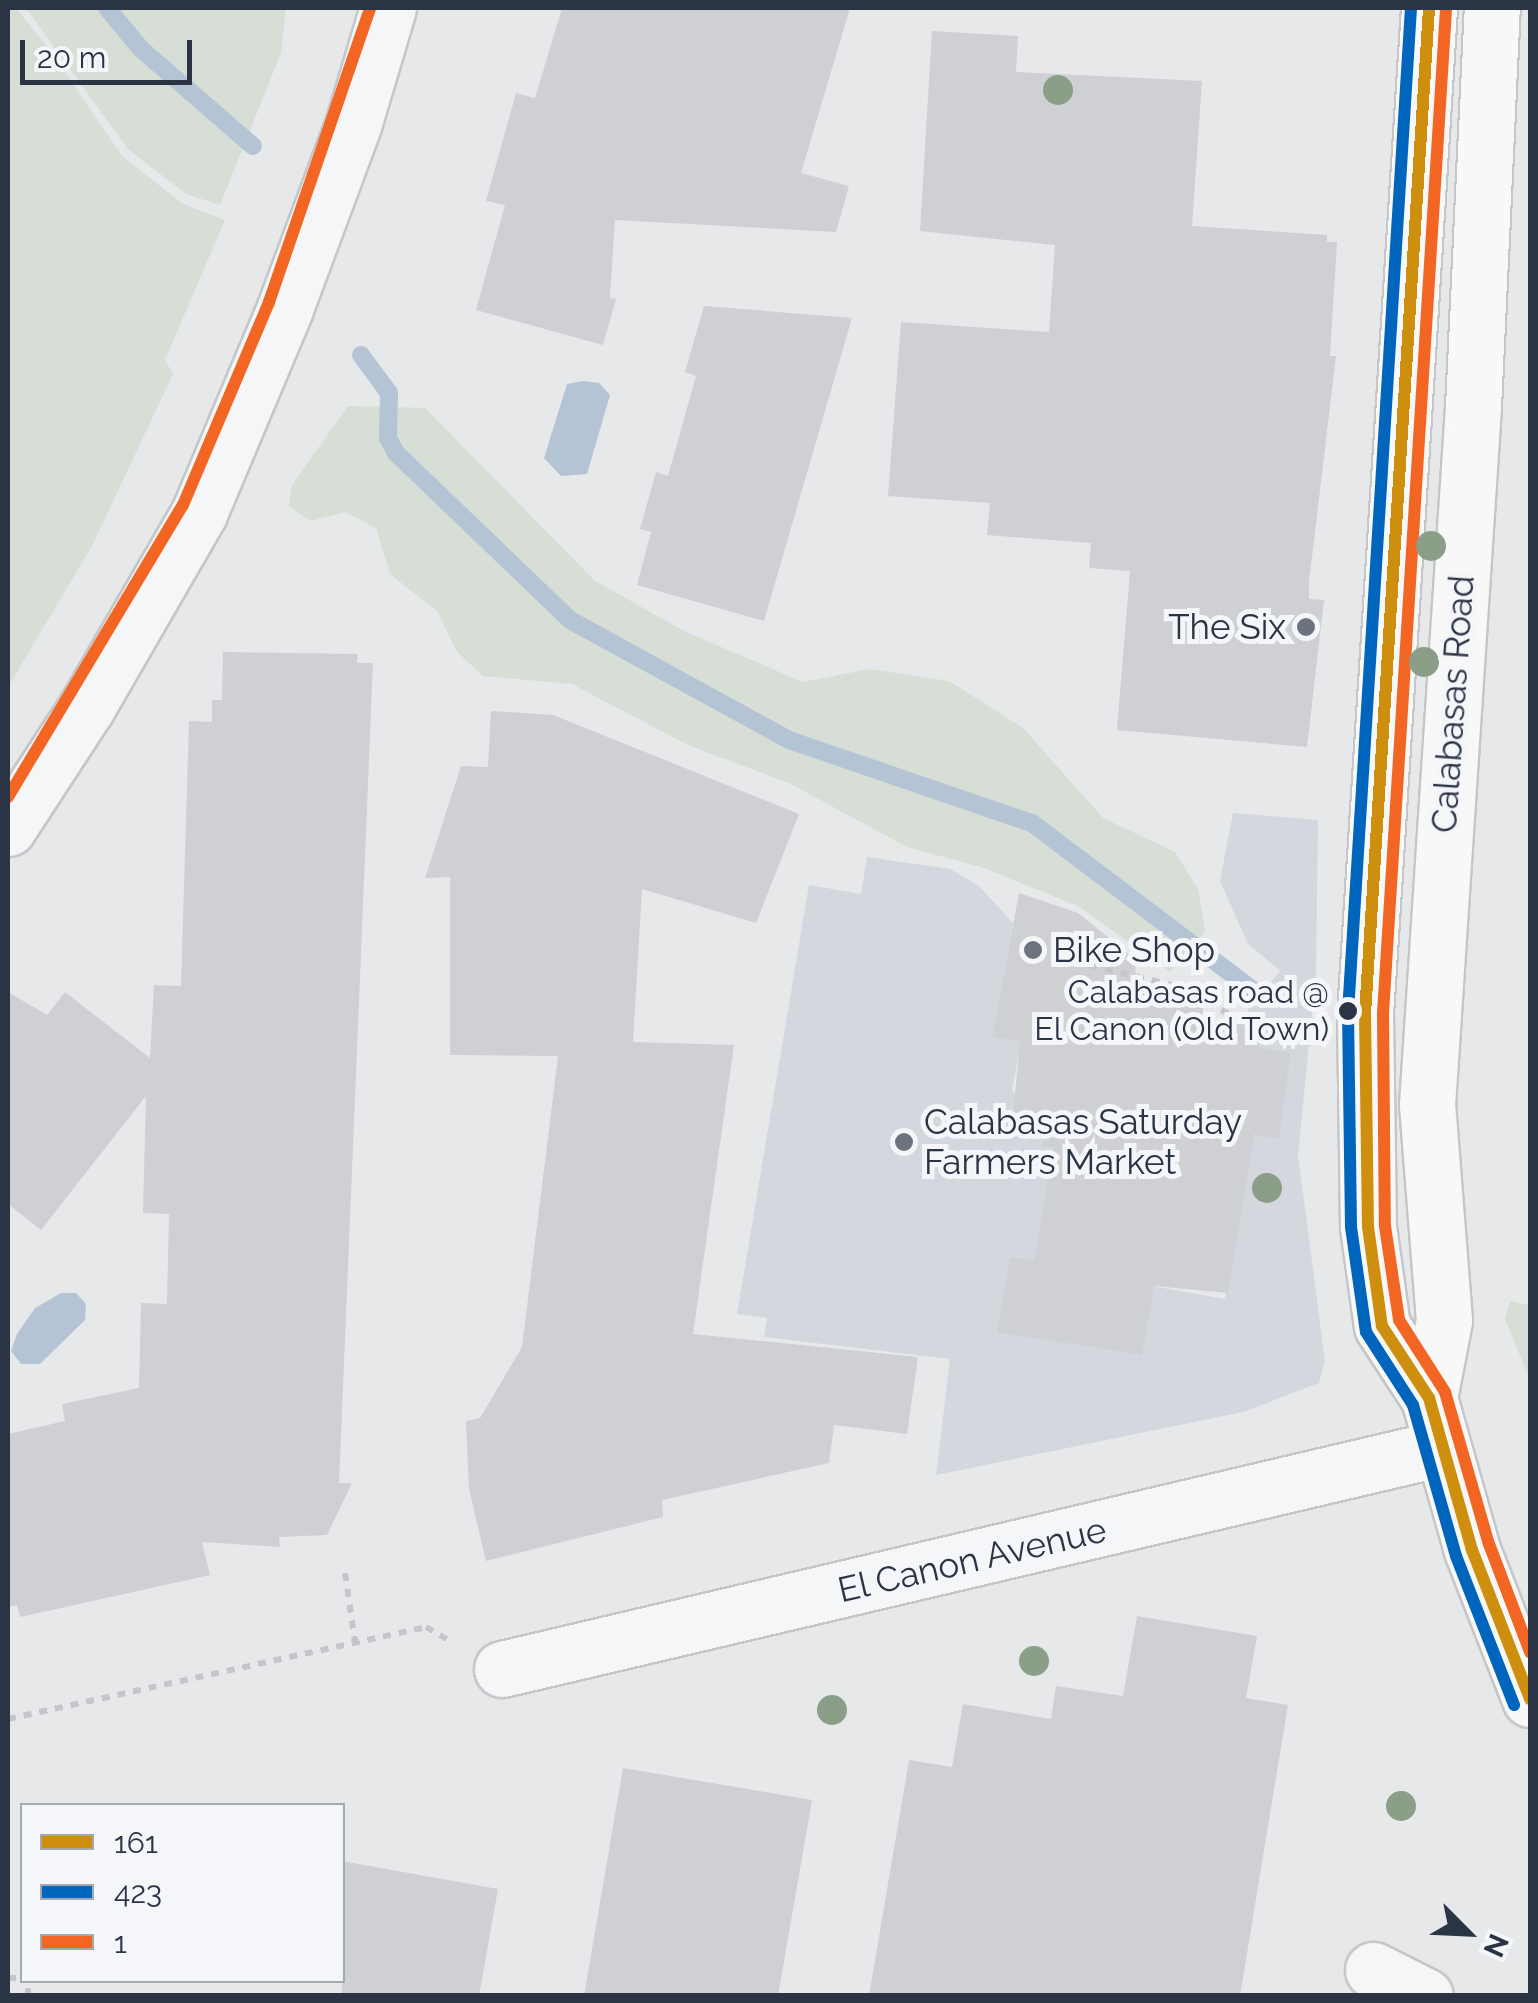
<!DOCTYPE html>
<style>
body{margin:0}
#map{position:relative;width:1538px;height:2003px;overflow:hidden;background:#e6e8ea;font-family:Raleway,sans-serif}
div>[style]{position:absolute}
.built>*{inset:0;background:#d4d7dd}
.green>*{inset:0;background:#d6ded6}
.water>*{inset:0;background:#b4c4d5}
.stream>*{height:18px;margin:-9px;padding:0 9px;transform-origin:9px;border-radius:9px;background:#b4c4d5}
.building>*{inset:0;background:#ced0d3}
.path>*{height:6px;margin-top:-3px;transform-origin:0;background:repeating-linear-gradient(90deg,#c5c6ca 0 8px,transparent 0 16px)}
.roads{filter:drop-shadow(2px 0 #c4c6c8) drop-shadow(-2px 0 #c4c6c8) drop-shadow(0 2px #c4c6c8) drop-shadow(0 -2px #c4c6c8)}
.minor>*{height:55px;margin:-27.5px;padding:0 27.5px;transform-origin:27.5px;border-radius:27.5px;background:#f5f6f7}
.major>*{height:55px;margin:-27.5px;padding:0 27.5px;transform-origin:27.5px;border-radius:27.5px;background:#f8f8f8}
.bus-1>*{height:12px;margin:-6px;padding:0 6px;transform-origin:6px;border-radius:6px;background:#ce8f0e}
.bus-2>*{height:12px;margin:-6px;padding:0 6px;transform-origin:6px;border-radius:6px;background:#0065bd}
.bus-3>*{height:12px;margin:-6px;padding:0 6px;transform-origin:6px;border-radius:6px;background:#f26522}
.trees>*{width:30px;height:30px;margin:-15px;border-radius:50%;background:#8a9e88}
.dots>*{width:28px;height:28px;translate:-50% -50%;box-sizing:border-box;border:5px solid #f4f6f9;border-radius:50%}
span{translate:-50% -50%;white-space:nowrap;text-align:center;line-height:1.15;-webkit-text-stroke:10px #f4f6f9;paint-order:stroke}
.bus-label{font-size:32px;color:#2b3445}
.right{translate:-100% -50%;text-align:right}
.poi-label{font-size:35px;color:#2b3445}
.left{translate:0 -50%;text-align:left}
.street-label{font-size:35px;color:#2b3445}
.frame{position:absolute;inset:0;border:10px solid #2b3445;pointer-events:none}
.legend{position:absolute;left:20px;top:1803px;width:325px;height:180px;box-sizing:border-box;background:#f4f6f9;border:2px solid #a4a8b1;margin:0;padding:12px 18px;list-style:none;font-size:30px;color:#2b3445}
.legend li{display:flex;align-items:center;gap:20px;height:50px}
.legend b{width:50px;border:2px solid #a4a8b1}
.north{position:absolute;left:1418px;top:1883px;width:100px;height:100px;-webkit-text-stroke:8px #f4f6f9;paint-order:stroke;rotate:114deg;font-size:28px;font-weight:700;line-height:40px;text-align:center;color:#2b3445}
.north::after{content:'';display:block;margin:auto;width:35px;height:45px;background:#2b3445;clip-path:polygon(50% 0,100% 100%,50% 72%,0 100%)}
.scale{position:absolute;left:20px;top:40px;width:172px;height:45px;box-sizing:border-box;border:5px solid #2b3445;border-top:0;padding-left:12px;font-size:30px;line-height:35px;white-space:nowrap;color:#2b3445;-webkit-text-stroke:8px #f4f6f9;paint-order:stroke}
</style>
<div id="map">
<div class="built">
<i style="clip-path:polygon(1233px 813px,1318px 820px,1316px 973px,1298px 1155px,1325px 1361px,1319px 1383px,1243px 1412px,936px 1475px,950px 1359px,764px 1337px,767px 1318px,737px 1314px,809px 885px,861px 894px,867px 857px,950px 869px,978px 885px,1013px 923px,992px 1037px,1021px 1042px,1012px 1090px,1046px 1122px,1041px 1145px,1053px 1148px,1034px 1261px,1010px 1257px,1001px 1309px,1152px 1286px,1225px 1299px,1241px 1215px,1242px 1134px,1279px 1139px,1291px 1053px,1256px 1047px,1244px 1015px,1280px 971px,1248px 944px,1220px 881px)"></i>
</div>
<div class="green">
<i style="clip-path:polygon(8px 8px,16px 8px,53px 54px,122px 156px,183px 204px,225px 220px,165px 360px,173px 374px,92px 546px,8px 687px)"></i>
<i style="clip-path:polygon(26px 8px,286px 8px,281px 53px,220px 205px,186px 194px,128px 149px)"></i>
<i style="clip-path:polygon(348px 406px,425px 408px,595px 581px,686px 632px,803px 682px,870px 669px,949px 681px,1023px 728px,1103px 818px,1175px 852px,1198px 889px,1205px 931px,1170px 972px,1080px 907px,984px 868px,907px 847px,791px 784px,688px 745px,572px 684px,483px 676px,457px 652px,437px 611px,390px 574px,376px 528px,345px 512px,310px 521px,289px 506px,292px 485px)"></i>
<i style="clip-path:polygon(1510px 1301px,1530px 1305px,1530px 1380px,1505px 1319px)"></i>
</div>
<div class="water">
<i style="clip-path:polygon(583px 381px,599px 383px,610px 395px,587px 474px,561px 476px,544px 458px,567px 384px)"></i>
<i style="clip-path:polygon(61px 1293px,76px 1293px,86px 1304px,85px 1320px,40px 1364px,21px 1364px,11px 1351px,17px 1334px,35px 1308px)"></i>
</div>
<div class="stream">
<i style="left:107px;top:8px;width:53px;rotate:50.3deg"></i>
<i style="left:141px;top:49px;width:148px;rotate:40.9deg"></i>
<i style="left:361px;top:355px;width:47px;rotate:53.6deg"></i>
<i style="left:389px;top:393px;width:45px;rotate:91.3deg"></i>
<i style="left:388px;top:438px;width:17px;rotate:62deg"></i>
<i style="left:396px;top:453px;width:241px;rotate:43.8deg"></i>
<i style="left:570px;top:620px;width:250px;rotate:28.7deg"></i>
<i style="left:789px;top:740px;width:257px;rotate:18.9deg"></i>
<i style="left:1032px;top:823px;width:278px;rotate:37.1deg"></i>
</div>
<div class="building">
<i style="clip-path:polygon(562px 8px,850px 8px,801px 173px,849px 186px,836px 232px,615px 220px,610px 298px,616px 299px,603px 345px,476px 310px,505px 205px,486px 201px,516px 93px,535px 98px)"></i>
<i style="clip-path:polygon(932px 31px,1018px 36px,1016px 72px,1202px 81px,1192px 226px,1327px 235px,1327px 242px,1337px 242px,1330px 356px,1336px 356px,1309px 582px,1309px 599px,1324px 600px,1307px 747px,1117px 730px,1130px 571px,1089px 568px,1091px 543px,987px 535px,990px 503px,888px 496px,901px 322px,1049px 332px,1055px 245px,920px 231px)"></i>
<i style="clip-path:polygon(704px 306px,852px 318px,764px 621px,637px 585px,651px 532px,640px 529px,656px 472px,668px 476px,696px 376px,685px 372px)"></i>
<i style="clip-path:polygon(223px 652px,358px 654px,357px 663px,373px 663px,339px 1483px,352px 1483px,327px 1535px,279px 1537px,280px 1547px,202px 1542px,210px 1575px,20px 1617px,17px 1605px,8px 1607px,8px 1434px,65px 1421px,62px 1404px,139px 1388px,141px 1303px,167px 1304px,169px 1214px,143px 1213px,146px 1096px,41px 1230px,8px 1204px,8px 992px,47px 1015px,65px 992px,150px 1058px,154px 985px,181px 986px,189px 721px,212px 722px,212px 700px,222px 700px)"></i>
<i style="clip-path:polygon(491px 711px,553px 715px,799px 814px,756px 923px,642px 889px,633px 1042px,734px 1045px,693px 1334px,918px 1357px,907px 1434px,834px 1425px,829px 1463px,662px 1500px,663px 1517px,486px 1561px,469px 1489px,466px 1421px,480px 1418px,522px 1347px,558px 1056px,450px 1055px,450px 877px,425px 878px,461px 766px,488px 767px)"></i>
<i style="clip-path:polygon(1019px 893px,1078px 913px,1135px 959px,1136px 991px,1204px 1002px,1202px 1018px,1259px 1027px,1257px 1047px,1291px 1053px,1279px 1139px,1254px 1135px,1228px 1293px,1154px 1286px,1142px 1355px,997px 1332px,1010px 1257px,1034px 1261px,1053px 1148px,1041px 1146px,1046px 1122px,1013px 1116px,1020px 1042px,992px 1037px)"></i>
<i style="clip-path:polygon(1137px 1616px,1257px 1636px,1246px 1698px,1288px 1705px,1240px 1996px,869px 1996px,909px 1760px,952px 1767px,963px 1704px,1051px 1719px,1056px 1686px,1123px 1696px)"></i>
<i style="clip-path:polygon(623px 1768px,812px 1800px,778px 1996px,584px 1996px)"></i>
<i style="clip-path:polygon(342px 1861px,498px 1889px,479px 1996px,342px 1996px)"></i>
</div>
<div class="path">
<i style="left:1066px;top:938px;width:24px;rotate:71deg"></i>
<i style="left:1074px;top:961px;width:108px;rotate:13.9deg"></i>
<i style="left:1179px;top:987px;width:107px;rotate:28.5deg"></i>
<i style="left:1273px;top:1038px;width:39px;rotate:7deg"></i>
<i style="left:345px;top:1573px;width:70px;rotate:81.8deg"></i>
<i style="left:8px;top:1719px;width:428px;rotate:-12.4deg"></i>
<i style="left:426px;top:1627px;width:30px;rotate:30deg"></i>
<i style="left:8px;top:1978px;width:14px"></i>
<i style="left:27px;top:1996px;width:16px;rotate:-79deg"></i>
</div>
<div class="roads">
<div class="minor">
<i style="left:8px;top:828px;width:145px;rotate:-56.9deg"></i>
<i style="left:87px;top:707px;width:224px;rotate:-60deg"></i>
<i style="left:199px;top:513px;width:222px;rotate:-67.2deg"></i>
<i style="left:285px;top:308px;width:198px;rotate:-69.6deg"></i>
<i style="left:354px;top:122px;width:119px;rotate:-73.4deg"></i>
<i style="left:502px;top:1669px;width:965px;rotate:-13.24deg"></i>
<i style="left:1373px;top:1970px;width:58px;rotate:26.6deg"></i>
</div>
<div class="major">
<i style="left:1429px;top:8px;width:1007px;rotate:93.64deg"></i>
<i style="left:1365px;top:1013px;width:214px;rotate:89.2deg"></i>
<i style="left:1368px;top:1227px;width:100px;rotate:82deg"></i>
<i style="left:1382px;top:1326px;width:86px;rotate:56.9deg"></i>
<i style="left:1429px;top:1398px;width:158px;rotate:74.2deg"></i>
<i style="left:1472px;top:1550px;width:160px;rotate:68.7deg"></i>
<i style="left:1429px;top:1398px;width:79px;rotate:-79.1deg"></i>
<i style="left:1444px;top:1320px;width:216px;rotate:-94.5deg"></i>
<i style="left:1427px;top:1105px;width:700px;rotate:-86.23deg"></i>
<i style="left:1473px;top:407px;width:399px;rotate:-87.3deg"></i>
</div>
</div>
<div class="bus-1">
<i style="left:1429px;top:8px;width:1007px;rotate:93.64deg"></i>
<i style="left:1365px;top:1013px;width:214px;rotate:89.2deg"></i>
<i style="left:1368px;top:1227px;width:100px;rotate:82deg"></i>
<i style="left:1382px;top:1326px;width:86px;rotate:56.9deg"></i>
<i style="left:1429px;top:1398px;width:158px;rotate:74.2deg"></i>
<i style="left:1472px;top:1550px;width:160px;rotate:68.7deg"></i>
</div>
<div class="bus-2">
<i style="left:1411px;top:8px;width:1006px;rotate:93.59deg"></i>
<i style="left:1348px;top:1012px;width:215px;rotate:89.2deg"></i>
<i style="left:1351px;top:1227px;width:106px;rotate:81.9deg"></i>
<i style="left:1366px;top:1332px;width:87px;rotate:57.2deg"></i>
<i style="left:1413px;top:1405px;width:157px;rotate:74.1deg"></i>
<i style="left:1456px;top:1556px;width:160px;rotate:68.7deg"></i>
</div>
<div class="bus-3">
<i style="left:1446px;top:9px;width:1006px;rotate:93.59deg"></i>
<i style="left:1383px;top:1013px;width:213px;rotate:89.5deg"></i>
<i style="left:1385px;top:1226px;width:95px;rotate:81.5deg"></i>
<i style="left:1399px;top:1320px;width:85px;rotate:57.4deg"></i>
<i style="left:1445px;top:1392px;width:158px;rotate:73.9deg"></i>
<i style="left:1489px;top:1544px;width:116px;rotate:69.2deg"></i>
<i style="left:8px;top:797px;width:340px;rotate:-59.1deg"></i>
<i style="left:183px;top:505px;width:220px;rotate:-67deg"></i>
<i style="left:269px;top:302px;width:311px;rotate:-71deg"></i>
</div>
<div class="trees">
<i style="left:1058px;top:90px"></i>
<i style="left:1431px;top:546px"></i>
<i style="left:1424px;top:662px"></i>
<i style="left:1267px;top:1188px"></i>
<i style="left:1034px;top:1661px"></i>
<i style="left:832px;top:1710px"></i>
<i style="left:1401px;top:1806px"></i>
</div>
<div class="dots">
<i style="left:1306px;top:627px;background:#6c737f"></i>
<i style="left:1033px;top:950px;background:#6c737f"></i>
<i style="left:1348px;top:1011px;background:#2b3445"></i>
<i style="left:904px;top:1142px;background:#6c737f"></i>
</div>
<div class="bus-label">
<span class="right" style="left:1329px;top:1011px">Calabasas road @<br>El Canon (Old Town)</span>
</div>
<div class="poi-label">
<span class="right" style="left:1286px;top:627px">The Six</span>
<span class="left" style="left:1053px;top:950px">Bike Shop</span>
<span class="left" style="left:924px;top:1142px">Calabasas Saturday<br>Farmers Market</span>
</div>
<div class="street-label">
<span style="left:1453px;top:704px;rotate:-86deg">Calabasas Road</span>
<span style="left:972px;top:1560px;rotate:-13deg">El Canon Avenue</span>
</div>
<div class="frame"></div>
<ul class="legend">
<li><b style="height:12px;background:#ce8f0e"></b>161</li>
<li><b style="height:12px;background:#0065bd"></b>423</li>
<li><b style="height:12px;background:#f26522"></b>1</li>
</ul>
<div class="north">N</div>
<div class="scale">20 m</div>
</div>
